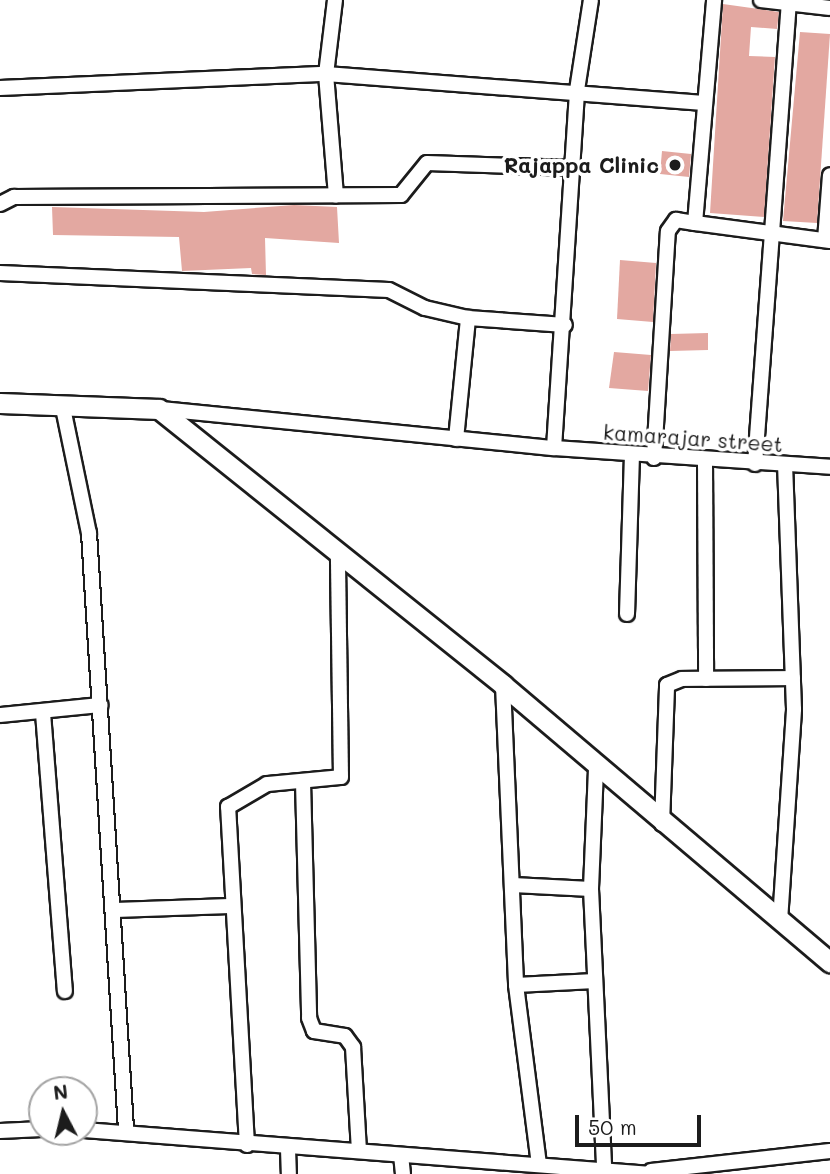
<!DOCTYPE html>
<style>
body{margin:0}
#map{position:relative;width:830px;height:1174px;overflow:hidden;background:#fff;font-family:Mali,sans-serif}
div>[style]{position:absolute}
.building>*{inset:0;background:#e3a8a1}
.roads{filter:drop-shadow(2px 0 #1c1c1c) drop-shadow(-2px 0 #1c1c1c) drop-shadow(0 2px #1c1c1c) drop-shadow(0 -2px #1c1c1c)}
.street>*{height:14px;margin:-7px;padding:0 7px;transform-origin:7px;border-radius:7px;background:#fff}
.secondary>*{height:19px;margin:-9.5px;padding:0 9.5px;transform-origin:9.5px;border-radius:9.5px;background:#fff}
.dots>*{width:19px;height:19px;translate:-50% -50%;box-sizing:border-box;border:4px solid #fff;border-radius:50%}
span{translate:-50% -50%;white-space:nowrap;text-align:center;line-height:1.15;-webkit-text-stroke:7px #fff;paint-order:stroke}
.poi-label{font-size:21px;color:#1c1c1c;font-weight:700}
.right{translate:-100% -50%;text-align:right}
.street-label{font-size:21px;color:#1c1c1c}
.north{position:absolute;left:28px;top:1076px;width:70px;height:70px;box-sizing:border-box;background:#fff;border:2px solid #a4a4a4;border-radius:50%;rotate:353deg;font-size:19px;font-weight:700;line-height:28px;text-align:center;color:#1c1c1c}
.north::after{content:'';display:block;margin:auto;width:24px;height:32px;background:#1c1c1c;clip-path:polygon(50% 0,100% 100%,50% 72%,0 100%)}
.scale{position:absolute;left:575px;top:1115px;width:126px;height:32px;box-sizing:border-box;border:4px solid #1c1c1c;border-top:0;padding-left:9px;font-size:21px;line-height:24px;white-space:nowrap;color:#1c1c1c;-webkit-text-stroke:5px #fff;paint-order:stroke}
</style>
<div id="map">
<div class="building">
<i style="clip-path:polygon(723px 4px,779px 12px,777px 29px,751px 27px,749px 56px,775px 57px,764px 217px,710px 213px)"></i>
<i style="clip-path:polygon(800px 32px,830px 34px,817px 223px,783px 221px)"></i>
<i style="clip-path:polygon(662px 151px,691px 154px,689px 177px,660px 174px)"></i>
<i style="clip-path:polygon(294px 205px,337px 207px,339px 243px,265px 238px,266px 275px,252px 274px,251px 268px,182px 271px,179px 237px,53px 235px,52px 207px,204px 212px)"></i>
<i style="clip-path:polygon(620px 260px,656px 263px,653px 322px,617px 319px)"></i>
<i style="clip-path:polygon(708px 333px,708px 350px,670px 351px,671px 334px)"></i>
<i style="clip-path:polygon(614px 352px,651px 355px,648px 391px,609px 388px)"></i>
</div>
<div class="roads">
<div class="street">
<i style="left:335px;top:0;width:75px;rotate:96.9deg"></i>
<i style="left:326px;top:74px;width:122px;rotate:85.3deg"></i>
<i style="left:761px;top:0;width:69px;rotate:6.6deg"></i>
<i style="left:0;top:88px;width:326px;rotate:-2.5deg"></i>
<i style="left:326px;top:74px;width:379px;rotate:4.4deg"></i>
<i style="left:0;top:204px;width:16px;rotate:-27deg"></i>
<i style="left:14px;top:197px;width:387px;rotate:-0.3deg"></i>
<i style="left:401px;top:195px;width:41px;rotate:-50.9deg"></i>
<i style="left:427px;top:163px;width:145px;rotate:2deg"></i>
<i style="left:695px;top:223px;width:136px;rotate:7.6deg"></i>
<i style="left:825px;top:240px;width:65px;rotate:-85.6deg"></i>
<i style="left:0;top:273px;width:389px;rotate:2.5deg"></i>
<i style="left:389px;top:290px;width:40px;rotate:26.6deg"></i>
<i style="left:425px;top:308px;width:44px;rotate:13.1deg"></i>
<i style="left:468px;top:318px;width:97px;rotate:4.1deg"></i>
<i style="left:63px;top:408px;width:128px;rotate:78.3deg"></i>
<i style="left:89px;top:533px;width:598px;rotate:86.45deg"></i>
<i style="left:161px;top:409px;width:395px;rotate:5.7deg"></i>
<i style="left:554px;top:448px;width:359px;rotate:-86.3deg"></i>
<i style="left:577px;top:90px;width:91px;rotate:-81.2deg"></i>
<i style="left:456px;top:439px;width:122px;rotate:-84.3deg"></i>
<i style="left:554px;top:448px;width:277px;rotate:3.9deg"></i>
<i style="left:654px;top:458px;width:227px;rotate:-86.5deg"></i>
<i style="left:668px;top:231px;width:14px;rotate:-54deg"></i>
<i style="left:676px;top:220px;width:19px;rotate:9deg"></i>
<i style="left:695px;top:223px;width:224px;rotate:-85.1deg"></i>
<i style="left:705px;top:462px;width:217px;rotate:89.7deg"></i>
<i style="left:755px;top:464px;width:462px;rotate:-85.8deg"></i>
<i style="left:627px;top:614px;width:158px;rotate:-88.2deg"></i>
<i style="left:503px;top:685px;width:300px;rotate:87.5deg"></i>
<i style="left:516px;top:985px;width:181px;rotate:82.7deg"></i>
<i style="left:43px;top:713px;width:279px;rotate:85.5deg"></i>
<i style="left:0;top:715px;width:101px;rotate:-5.7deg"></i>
<i style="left:596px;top:769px;width:120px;rotate:92.4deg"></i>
<i style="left:591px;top:889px;width:279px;rotate:87.3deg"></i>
<i style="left:303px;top:782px;width:236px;rotate:88.5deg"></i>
<i style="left:309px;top:1018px;width:14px;rotate:69deg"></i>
<i style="left:314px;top:1031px;width:31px;rotate:9deg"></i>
<i style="left:345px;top:1036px;width:14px;rotate:54deg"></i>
<i style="left:353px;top:1047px;width:104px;rotate:86.7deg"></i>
<i style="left:662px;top:824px;width:139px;rotate:-87.9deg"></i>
<i style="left:667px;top:685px;width:16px;rotate:-22deg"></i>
<i style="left:682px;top:679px;width:111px;rotate:-0.5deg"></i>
<i style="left:513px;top:885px;width:78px;rotate:2.9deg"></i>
<i style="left:115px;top:910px;width:115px;rotate:-2deg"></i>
<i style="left:780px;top:921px;width:212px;rotate:-86.2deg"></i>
<i style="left:794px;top:709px;width:244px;rotate:-92.1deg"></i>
<i style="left:516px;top:985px;width:79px;rotate:-2.9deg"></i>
<i style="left:84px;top:1130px;width:569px;rotate:4.44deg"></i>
<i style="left:0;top:1131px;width:42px;rotate:-2.7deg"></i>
<i style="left:247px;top:1145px;width:339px;rotate:-93.2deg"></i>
<i style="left:228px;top:807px;width:45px;rotate:-30.5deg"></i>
<i style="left:267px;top:784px;width:74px;rotate:-5.4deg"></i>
<i style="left:341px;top:777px;width:225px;rotate:-90.8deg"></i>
<i style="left:288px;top:1149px;width:25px;rotate:88deg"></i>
<i style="left:401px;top:1155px;width:19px;rotate:84deg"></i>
<i style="left:651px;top:1171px;width:180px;rotate:-6.4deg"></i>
</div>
<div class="secondary">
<i style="left:0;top:403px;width:159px;rotate:2.2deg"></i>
<i style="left:159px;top:409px;width:441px;rotate:38.7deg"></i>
<i style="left:503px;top:685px;width:429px;rotate:40.3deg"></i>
</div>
</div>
<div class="dots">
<i style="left:675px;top:165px;background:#1c1c1c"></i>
</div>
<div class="poi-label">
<span class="right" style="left:659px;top:165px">Rajappa Clinic</span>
</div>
<div class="street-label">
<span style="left:693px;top:438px;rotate:4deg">kamarajar street</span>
</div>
<div class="north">N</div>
<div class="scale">50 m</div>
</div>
